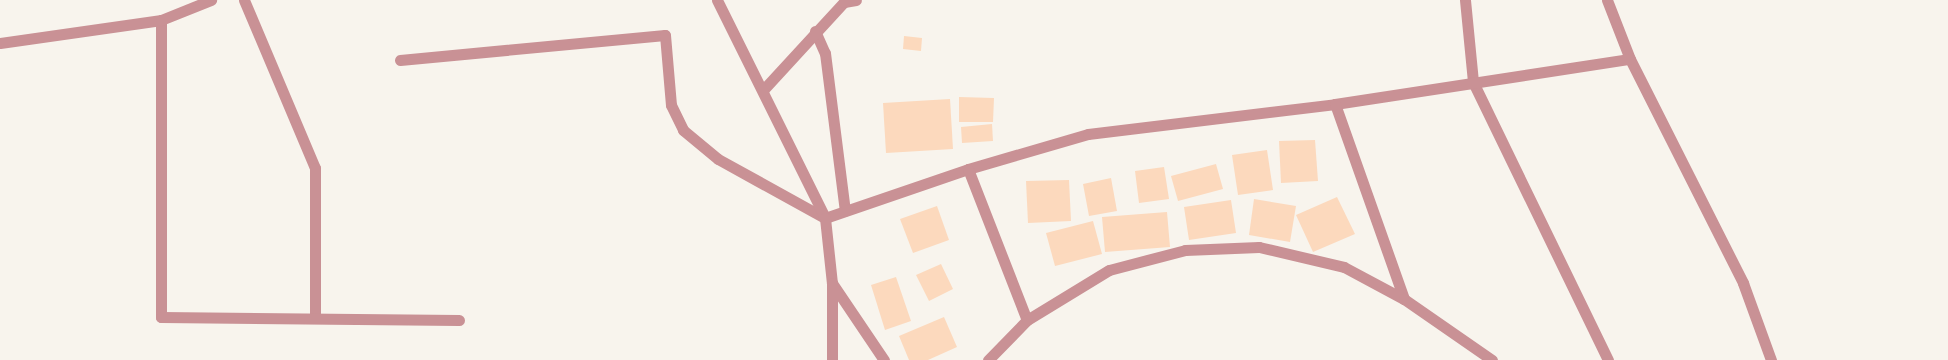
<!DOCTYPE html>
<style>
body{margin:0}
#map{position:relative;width:1948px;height:360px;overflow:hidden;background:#f8f4ed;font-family:Figtree,sans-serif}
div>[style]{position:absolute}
.building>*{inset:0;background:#fcd9bd}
.minor>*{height:11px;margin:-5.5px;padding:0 5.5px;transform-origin:5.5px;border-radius:5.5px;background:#c99195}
.tertiary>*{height:11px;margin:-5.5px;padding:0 5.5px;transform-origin:5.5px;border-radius:5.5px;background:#c99195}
span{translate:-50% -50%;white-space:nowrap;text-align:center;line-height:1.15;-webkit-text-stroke:3.5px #fff;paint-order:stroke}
</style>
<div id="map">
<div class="building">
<i style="clip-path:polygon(904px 36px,922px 38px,921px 51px,903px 49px)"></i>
<i style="clip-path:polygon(959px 97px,994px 98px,993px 122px,959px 122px)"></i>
<i style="clip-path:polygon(950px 99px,953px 149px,886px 153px,883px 103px)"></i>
<i style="clip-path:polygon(992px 124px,993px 141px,962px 143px,961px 127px)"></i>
<i style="clip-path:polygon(1315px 140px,1318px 181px,1281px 183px,1279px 141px)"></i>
<i style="clip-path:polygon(1267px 150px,1273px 190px,1238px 195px,1232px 155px)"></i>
<i style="clip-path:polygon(1216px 164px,1223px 189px,1178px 201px,1171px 176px)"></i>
<i style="clip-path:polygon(1164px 167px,1169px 199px,1139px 203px,1135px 171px)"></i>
<i style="clip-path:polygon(1111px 178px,1117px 211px,1089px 216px,1083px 184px)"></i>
<i style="clip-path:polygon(1069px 180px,1071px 221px,1028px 223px,1026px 181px)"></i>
<i style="clip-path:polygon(1337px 197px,1355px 234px,1313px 252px,1296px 215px)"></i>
<i style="clip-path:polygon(1254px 199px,1296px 206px,1290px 242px,1249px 235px)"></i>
<i style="clip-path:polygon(1231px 200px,1236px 233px,1189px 240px,1184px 207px)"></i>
<i style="clip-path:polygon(937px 206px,949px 240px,913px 253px,900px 219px)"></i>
<i style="clip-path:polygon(1167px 212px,1170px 247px,1105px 252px,1102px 217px)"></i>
<i style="clip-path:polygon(1093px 221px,1102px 254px,1055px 266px,1046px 233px)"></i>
<i style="clip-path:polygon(941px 264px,953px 289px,929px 301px,916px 275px)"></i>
<i style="clip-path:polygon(896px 277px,911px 321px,885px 330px,871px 285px)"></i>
<i style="clip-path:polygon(944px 317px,957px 347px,928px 360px,909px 360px,899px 336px)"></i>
</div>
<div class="minor">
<i style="left:244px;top:0;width:182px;rotate:67.1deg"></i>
<i style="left:315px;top:168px;width:149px;rotate:90deg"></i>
<i style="left:1465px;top:0;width:82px;rotate:84.4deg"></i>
<i style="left:1473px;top:82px;width:309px;rotate:64.1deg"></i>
<i style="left:1607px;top:0;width:63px;rotate:68.7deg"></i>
<i style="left:1630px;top:59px;width:251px;rotate:63.2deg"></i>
<i style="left:1743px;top:283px;width:82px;rotate:70deg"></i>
<i style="left:161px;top:20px;width:297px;rotate:90deg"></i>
<i style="left:161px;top:317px;width:298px;rotate:0.6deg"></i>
<i style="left:815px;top:31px;width:24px;rotate:66deg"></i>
<i style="left:825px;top:53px;width:159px;rotate:82.8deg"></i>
<i style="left:400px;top:60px;width:266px;rotate:-5.4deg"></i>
<i style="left:665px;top:35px;width:70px;rotate:85.1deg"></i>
<i style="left:671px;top:105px;width:28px;rotate:64deg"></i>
<i style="left:683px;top:130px;width:45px;rotate:39.6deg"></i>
<i style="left:718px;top:159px;width:122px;rotate:28.9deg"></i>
<i style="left:825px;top:218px;width:151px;rotate:-18.9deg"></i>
<i style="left:968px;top:169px;width:125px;rotate:-16.3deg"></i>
<i style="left:1088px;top:134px;width:249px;rotate:-6.9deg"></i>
<i style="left:1335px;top:104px;width:298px;rotate:-8.7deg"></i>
<i style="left:764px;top:89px;width:118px;rotate:-47.4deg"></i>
<i style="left:844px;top:2px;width:12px;rotate:-9deg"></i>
<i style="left:1335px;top:104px;width:207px;rotate:70.5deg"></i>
<i style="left:968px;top:169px;width:162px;rotate:68.7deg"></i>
<i style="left:832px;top:283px;width:93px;rotate:56deg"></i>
<i style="left:988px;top:360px;width:56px;rotate:-45.7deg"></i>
<i style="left:1027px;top:320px;width:96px;rotate:-31.4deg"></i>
<i style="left:1109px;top:270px;width:79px;rotate:-14.7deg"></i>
<i style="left:1185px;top:250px;width:74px;rotate:-2.3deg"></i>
<i style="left:1259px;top:247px;width:87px;rotate:13.2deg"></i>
<i style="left:1344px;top:267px;width:68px;rotate:28.1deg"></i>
<i style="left:1404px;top:299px;width:107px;rotate:34.7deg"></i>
</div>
<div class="tertiary">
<i style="left:717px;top:0;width:243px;rotate:63.6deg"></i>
<i style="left:825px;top:218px;width:65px;rotate:83.9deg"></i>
<i style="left:832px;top:283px;width:77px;rotate:90deg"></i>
<i style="left:0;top:43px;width:163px;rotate:-8.1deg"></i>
<i style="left:161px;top:20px;width:54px;rotate:-21.8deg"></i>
</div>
</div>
